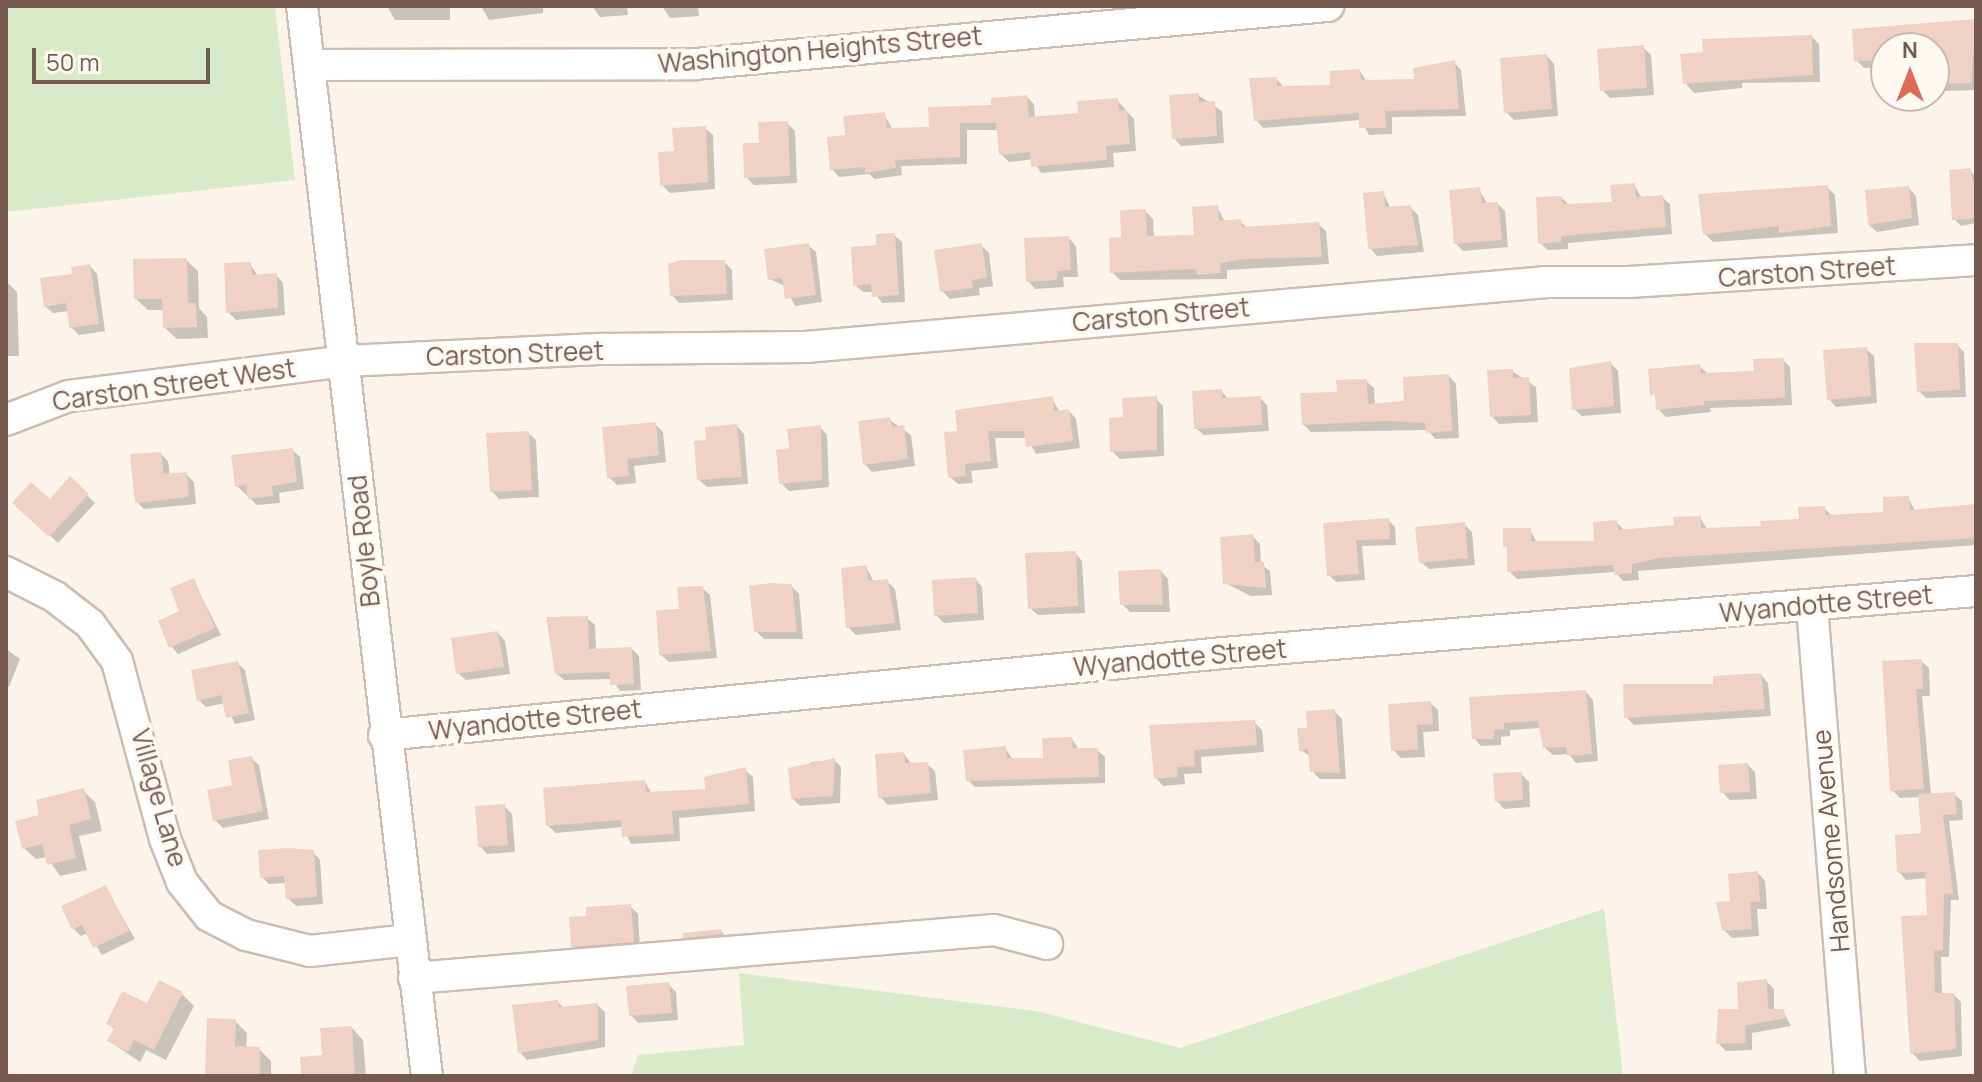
<!DOCTYPE html>
<style>
body{margin:0}
#map{position:relative;width:1982px;height:1082px;overflow:hidden;background:#fcf4eb;font-family:Manrope,sans-serif}
div>[style]{position:absolute}
.green>*{inset:0;background:#d9eac9}
.shadow>*{inset:0;background:#0003}
.building>*{inset:0;background:#f0d2c4}
.roads{filter:drop-shadow(2px 0 #cebcb1) drop-shadow(-2px 0 #cebcb1) drop-shadow(0 2px #cebcb1) drop-shadow(0 -2px #cebcb1)}
.minor>*{height:30px;margin:-15px;padding:0 15px;transform-origin:15px;border-radius:15px;background:#fff}
span{translate:-50% -50%;white-space:nowrap;text-align:center;line-height:1.15;-webkit-text-stroke:7px #fef8f2;paint-order:stroke}
.street-label{font-size:26px;color:#775a4f}
.frame{position:absolute;inset:0;border:8px solid #775a4f;pointer-events:none}
.north{position:absolute;left:1870px;top:32px;width:80px;height:80px;box-sizing:border-box;background:#fef8f2;border:2px solid #c8b9b1;border-radius:50%;rotate:0deg;font-size:22px;font-weight:700;line-height:32px;text-align:center;color:#775a4f}
.north::after{content:'';display:block;margin:auto;width:28px;height:36px;background:#df6b57;clip-path:polygon(50% 0,100% 100%,50% 72%,0 100%)}
.scale{position:absolute;left:32px;top:48px;width:178px;height:36px;box-sizing:border-box;border:4px solid #775a4f;border-top:0;padding-left:10px;font-size:24px;line-height:28px;white-space:nowrap;color:#775a4f;-webkit-text-stroke:6px #fef8f2;paint-order:stroke}
</style>
<div id="map">
<div class="green">
<i style="clip-path:polygon(6px 6px,275px 6px,295px 180px,6px 212px)"></i>
<i style="clip-path:polygon(1604px 909px,1623px 1076px,631px 1076px,638px 1055px,744px 1045px,739px 973px,1036px 1011px,1180px 1048px)"></i>
</div>
<div class="shadow">
<i style="clip-path:polygon(387px 6px,450px 6px,450px 20px,395px 20px)"></i>
<i style="clip-path:polygon(481px 6px,543px 6px,543px 13px,489px 20px)"></i>
<i style="clip-path:polygon(592px 6px,627px 6px,628px 15px,600px 17px)"></i>
<i style="clip-path:polygon(662px 6px,698px 6px,699px 16px,670px 18px)"></i>
<i style="clip-path:polygon(748px 6px,777px 6px,777px 7px,750px 8px)"></i>
<i style="clip-path:polygon(1976px 21px,1976px 90px,1943px 91px,1935px 84px,1934px 48px,1886px 48px,1886px 67px,1864px 68px,1856px 60px,1928px 29px,1927px 23px)"></i>
<i style="clip-path:polygon(1812px 37px,1819px 44px,1820px 82px,1742px 83px,1742px 88px,1694px 93px,1687px 85px,1683px 56px)"></i>
<i style="clip-path:polygon(1643px 47px,1651px 55px,1654px 95px,1610px 98px,1602px 90px)"></i>
<i style="clip-path:polygon(1547px 56px,1554px 64px,1558px 116px,1514px 120px,1506px 112px)"></i>
<i style="clip-path:polygon(1454px 62px,1461px 70px,1466px 116px,1392px 117px,1392px 134px,1369px 135px,1361px 120px,1263px 128px,1256px 120px,1276px 79px,1284px 87px,1332px 87px,1360px 71px,1367px 82px,1416px 81px)"></i>
<i style="clip-path:polygon(1198px 95px,1222px 111px,1224px 143px,1181px 146px,1174px 138px)"></i>
<i style="clip-path:polygon(1027px 97px,1034px 104px,1035px 119px,1080px 115px,1117px 100px,1134px 119px,1136px 151px,1113px 153px,1114px 167px,1041px 173px,1033px 159px,1009px 162px,1001px 154px,999px 130px,967px 130px,967px 164px,901px 166px,902px 175px,875px 179px,869px 174px,839px 177px,832px 169px,847px 137px,884px 114px,893px 130px,931px 129px)"></i>
<i style="clip-path:polygon(787px 123px,795px 131px,797px 183px,754px 185px,746px 177px,761px 145px)"></i>
<i style="clip-path:polygon(705px 128px,713px 135px,715px 189px,670px 193px,662px 185px,676px 153px)"></i>
<i style="clip-path:polygon(1970px 170px,1976px 177px,1976px 223px,1961px 226px,1954px 219px)"></i>
<i style="clip-path:polygon(1634px 185px,1642px 198px,1662px 197px,1670px 204px,1672px 234px,1568px 243px,1568px 249px,1548px 250px,1540px 243px,1562px 198px,1570px 206px,1614px 204px)"></i>
<i style="clip-path:polygon(1828px 188px,1835px 195px,1838px 233px,1713px 242px,1705px 234px)"></i>
<i style="clip-path:polygon(1909px 188px,1916px 196px,1919px 225px,1877px 232px,1869px 225px)"></i>
<i style="clip-path:polygon(1479px 189px,1488px 205px,1498px 204px,1505px 211px,1508px 247px,1463px 251px,1456px 244px)"></i>
<i style="clip-path:polygon(1383px 193px,1391px 209px,1410px 207px,1418px 215px,1424px 252px,1377px 256px,1370px 248px)"></i>
<i style="clip-path:polygon(1217px 207px,1225px 222px,1240px 221px,1248px 229px,1318px 224px,1326px 231px,1329px 264px,1227px 270px,1227px 279px,1120px 280px,1112px 272px,1123px 239px,1145px 211px,1153px 219px,1154px 238px,1196px 236px)"></i>
<i style="clip-path:polygon(894px 235px,902px 242px,905px 302px,882px 303px,874px 292px,863px 292px,855px 285px,879px 247px)"></i>
<i style="clip-path:polygon(1069px 238px,1076px 246px,1078px 277px,1063px 277px,1064px 287px,1035px 289px,1028px 281px)"></i>
<i style="clip-path:polygon(808px 245px,816px 252px,822px 302px,795px 306px,785px 286px,770px 279px)"></i>
<i style="clip-path:polygon(981px 245px,989px 253px,993px 286px,979px 288px,980px 295px,950px 299px,942px 291px)"></i>
<i style="clip-path:polygon(186px 260px,198px 271px,199px 308px,207px 317px,208px 338px,177px 339px,165px 328px,164px 310px,148px 310px,136px 299px)"></i>
<i style="clip-path:polygon(724px 262px,732px 270px,733px 300px,679px 303px,672px 295px)"></i>
<i style="clip-path:polygon(250px 264px,258px 276px,276px 275px,283px 283px,285px 315px,236px 320px,228px 312px)"></i>
<i style="clip-path:polygon(90px 266px,97px 274px,105px 331px,79px 335px,71px 327px,69px 311px,53px 313px,45px 306px)"></i>
<i style="clip-path:polygon(6px 281px,17px 292px,19px 356px,6px 356px)"></i>
<i style="clip-path:polygon(1957px 345px,1964px 352px,1966px 397px,1926px 398px,1919px 391px)"></i>
<i style="clip-path:polygon(1866px 349px,1874px 356px,1877px 403px,1836px 407px,1829px 399px)"></i>
<i style="clip-path:polygon(1783px 360px,1790px 367px,1792px 405px,1710px 408px,1711px 412px,1666px 417px,1658px 409px,1650px 371px,1699px 366px,1707px 373px,1756px 373px)"></i>
<i style="clip-path:polygon(1610px 363px,1618px 371px,1621px 413px,1582px 416px,1574px 409px)"></i>
<i style="clip-path:polygon(1512px 371px,1536px 387px,1538px 422px,1499px 424px,1492px 416px)"></i>
<i style="clip-path:polygon(1449px 376px,1456px 384px,1459px 438px,1435px 439px,1428px 430px,1311px 432px,1303px 424px,1339px 394px,1366px 381px,1374px 388px,1375px 406px,1406px 403px)"></i>
<i style="clip-path:polygon(1221px 391px,1229px 400px,1260px 398px,1267px 405px,1269px 431px,1204px 435px,1196px 428px)"></i>
<i style="clip-path:polygon(1052px 399px,1060px 412px,1069px 411px,1076px 419px,1080px 448px,1036px 454px,1027px 438px,995px 438px,998px 468px,971px 471px,973px 483px,958px 484px,950px 477px,960px 432px)"></i>
<i style="clip-path:polygon(1156px 399px,1163px 406px,1164px 456px,1120px 459px,1112px 451px,1125px 419px)"></i>
<i style="clip-path:polygon(890px 420px,911px 435px,915px 466px,872px 472px,865px 464px)"></i>
<i style="clip-path:polygon(655px 424px,663px 432px,666px 462px,634px 466px,636px 483px,617px 485px,609px 477px)"></i>
<i style="clip-path:polygon(737px 426px,744px 434px,748px 484px,707px 487px,699px 480px,708px 442px)"></i>
<i style="clip-path:polygon(820px 427px,827px 435px,829px 487px,789px 491px,781px 483px,791px 450px)"></i>
<i style="clip-path:polygon(528px 433px,536px 440px,539px 497px,499px 499px,492px 491px)"></i>
<i style="clip-path:polygon(292px 450px,300px 457px,304px 489px,279px 493px,280px 503px,257px 505px,237px 486px)"></i>
<i style="clip-path:polygon(161px 454px,168px 461px,170px 476px,186px 474px,194px 482px,196px 504px,144px 509px,137px 502px)"></i>
<i style="clip-path:polygon(70px 479px,95px 503px,58px 543px,15px 503px,50px 502px)"></i>
<i style="clip-path:polygon(1908px 498px,1916px 512px,1976px 507px,1976px 545px,1638px 571px,1639px 580px,1623px 581px,1615px 572px,1517px 579px,1509px 571px,1505px 530px,1530px 530px,1537px 543px,1597px 543px,1616px 522px,1624px 530px,1676px 527px,1700px 518px,1708px 530px,1763px 528px,1801px 521px,1824px 508px,1833px 517px,1885px 514px)"></i>
<i style="clip-path:polygon(1388px 520px,1395px 527px,1396px 545px,1362px 546px,1365px 580px,1336px 582px,1329px 575px,1325px 525px)"></i>
<i style="clip-path:polygon(1464px 524px,1472px 532px,1475px 565px,1429px 569px,1421px 562px)"></i>
<i style="clip-path:polygon(1252px 536px,1260px 544px,1261px 564px,1270px 571px,1272px 595px,1251px 596px,1225px 583px)"></i>
<i style="clip-path:polygon(1075px 553px,1082px 561px,1085px 613px,1038px 615px,1030px 608px)"></i>
<i style="clip-path:polygon(866px 567px,874px 582px,887px 581px,895px 589px,901px 630px,856px 635px,848px 627px)"></i>
<i style="clip-path:polygon(1161px 571px,1168px 579px,1170px 612px,1130px 612px,1122px 604px)"></i>
<i style="clip-path:polygon(975px 579px,982px 587px,984px 620px,944px 623px,936px 615px)"></i>
<i style="clip-path:polygon(193px 580px,221px 635px,178px 654px,171px 646px)"></i>
<i style="clip-path:polygon(791px 586px,799px 594px,803px 639px,764px 639px,756px 631px)"></i>
<i style="clip-path:polygon(702px 588px,710px 595px,717px 658px,669px 662px,661px 655px,681px 611px)"></i>
<i style="clip-path:polygon(587px 618px,595px 625px,596px 651px,632px 649px,639px 656px,641px 690px,620px 691px,612px 679px,564px 680px,556px 673px)"></i>
<i style="clip-path:polygon(498px 633px,505px 641px,510px 674px,466px 680px,458px 673px)"></i>
<i style="clip-path:polygon(6px 649px,20px 659px,9px 687px,6px 685px)"></i>
<i style="clip-path:polygon(1921px 661px,1929px 668px,1930px 696px,1922px 696px,1931px 795px,1954px 794px,1962px 801px,1963px 820px,1949px 821px,1959px 900px,1951px 900px,1949px 957px,1941px 957px,1942px 995px,1954px 995px,1961px 1002px,1962px 1056px,1920px 1061px,1912px 1053px,1929px 917px,1927px 878px,1906px 880px,1899px 872px,1923px 835px,1920px 797px,1900px 798px,1892px 790px)"></i>
<i style="clip-path:polygon(237px 663px,245px 670px,255px 720px,235px 724px,225px 703px,206px 707px,199px 700px)"></i>
<i style="clip-path:polygon(1761px 675px,1768px 683px,1771px 716px,1634px 725px,1626px 717px)"></i>
<i style="clip-path:polygon(1586px 692px,1593px 700px,1598px 761px,1576px 763px,1569px 754px,1553px 755px,1545px 748px,1541px 728px,1510px 730px,1510px 736px,1501px 737px,1501px 745px,1481px 746px,1474px 738px,1471px 699px)"></i>
<i style="clip-path:polygon(1430px 703px,1438px 710px,1439px 731px,1423px 732px,1425px 757px,1401px 758px,1393px 750px)"></i>
<i style="clip-path:polygon(1334px 711px,1342px 719px,1346px 779px,1320px 779px,1312px 771px,1311px 757px,1301px 750px,1309px 729px)"></i>
<i style="clip-path:polygon(1254px 722px,1262px 730px,1264px 752px,1201px 757px,1202px 773px,1184px 774px,1185px 784px,1163px 786px,1156px 778px,1152px 727px)"></i>
<i style="clip-path:polygon(1072px 739px,1079px 750px,1097px 750px,1105px 757px,1105px 783px,975px 787px,968px 780px,1005px 748px,1013px 760px,1045px 760px)"></i>
<i style="clip-path:polygon(904px 754px,912px 765px,927px 764px,935px 771px,938px 800px,888px 805px,880px 797px)"></i>
<i style="clip-path:polygon(251px 758px,259px 765px,269px 819px,223px 828px,215px 820px)"></i>
<i style="clip-path:polygon(834px 760px,841px 767px,840px 803px,800px 806px,792px 798px,811px 762px)"></i>
<i style="clip-path:polygon(1748px 765px,1755px 772px,1757px 799px,1730px 800px,1722px 792px)"></i>
<i style="clip-path:polygon(745px 770px,753px 777px,755px 811px,679px 818px,680px 841px,631px 844px,623px 827px,556px 833px,548px 826px,645px 782px,652px 794px,707px 791px)"></i>
<i style="clip-path:polygon(1521px 774px,1529px 782px,1530px 807px,1504px 809px,1497px 801px)"></i>
<i style="clip-path:polygon(83px 791px,95px 802px,102px 831px,79px 836px,87px 870px,60px 876px,47px 857px,36px 859px,24px 848px,42px 816px)"></i>
<i style="clip-path:polygon(504px 806px,512px 814px,515px 852px,487px 854px,480px 846px)"></i>
<i style="clip-path:polygon(313px 852px,320px 860px,323px 904px,296px 906px,288px 898px,287px 883px,269px 884px,262px 877px)"></i>
<i style="clip-path:polygon(1758px 873px,1765px 881px,1767px 909px,1757px 909px,1759px 936px,1732px 938px,1724px 930px,1733px 903px)"></i>
<i style="clip-path:polygon(105px 887px,135px 939px,102px 955px,88px 933px,81px 936px,74px 929px)"></i>
<i style="clip-path:polygon(630px 906px,638px 914px,640px 949px,580px 954px,573px 946px,588px 918px)"></i>
<i style="clip-path:polygon(721px 931px,728px 939px,693px 944px,685px 937px)"></i>
<i style="clip-path:polygon(1766px 981px,1774px 989px,1774px 1011px,1783px 1011px,1791px 1026px,1752px 1033px,1752px 1050px,1726px 1051px,1718px 1043px)"></i>
<i style="clip-path:polygon(668px 984px,676px 992px,678px 1020px,638px 1023px,631px 1015px)"></i>
<i style="clip-path:polygon(182px 994px,194px 1006px,166px 1060px,146px 1050px,140px 1062px,109px 1041px,115px 1030px,108px 1023px)"></i>
<i style="clip-path:polygon(558px 1002px,564px 1008px,597px 1005px,605px 1012px,605px 1047px,527px 1060px,520px 1052px)"></i>
<i style="clip-path:polygon(235px 1021px,247px 1033px,246px 1049px,259px 1049px,271px 1061px,271px 1076px,207px 1076px)"></i>
<i style="clip-path:polygon(352px 1028px,363px 1040px,366px 1076px,303px 1076px)"></i>
</div>
<div class="building">
<i style="clip-path:polygon(1976px 19px,1971px 83px,1934px 84px,1934px 48px,1886px 48px,1886px 60px,1854px 61px,1852px 29px)"></i>
<i style="clip-path:polygon(1812px 35px,1813px 75px,1683px 84px,1680px 54px,1703px 52px,1702px 39px)"></i>
<i style="clip-path:polygon(1644px 45px,1647px 88px,1600px 91px,1597px 49px)"></i>
<i style="clip-path:polygon(1547px 54px,1552px 109px,1504px 113px,1500px 58px)"></i>
<i style="clip-path:polygon(1455px 60px,1459px 109px,1385px 111px,1386px 128px,1359px 128px,1359px 113px,1254px 121px,1249px 78px,1277px 77px,1277px 86px,1330px 85px,1330px 71px,1360px 69px,1361px 80px,1414px 79px,1413px 68px)"></i>
<i style="clip-path:polygon(1199px 93px,1199px 102px,1215px 101px,1217px 136px,1172px 139px,1169px 95px)"></i>
<i style="clip-path:polygon(1027px 95px,1029px 117px,1078px 113px,1077px 101px,1118px 98px,1119px 110px,1127px 110px,1130px 144px,1106px 146px,1107px 160px,1031px 167px,1030px 152px,999px 155px,996px 123px,960px 123px,960px 157px,895px 160px,896px 168px,865px 173px,865px 167px,830px 170px,827px 137px,845px 135px,843px 116px,885px 112px,887px 128px,929px 127px,928px 107px,991px 105px,991px 98px)"></i>
<i style="clip-path:polygon(788px 121px,790px 176px,744px 178px,743px 143px,759px 143px,758px 122px)"></i>
<i style="clip-path:polygon(706px 126px,708px 182px,660px 186px,658px 152px,674px 151px,672px 128px)"></i>
<i style="clip-path:polygon(1971px 168px,1972px 180px,1976px 180px,1976px 218px,1952px 220px,1949px 170px)"></i>
<i style="clip-path:polygon(1635px 183px,1636px 197px,1663px 195px,1666px 227px,1561px 236px,1561px 242px,1538px 244px,1536px 197px,1562px 196px,1563px 204px,1612px 202px,1610px 185px)"></i>
<i style="clip-path:polygon(1828px 185px,1831px 226px,1779px 233px,1779px 226px,1703px 235px,1698px 194px)"></i>
<i style="clip-path:polygon(1909px 186px,1912px 218px,1868px 225px,1865px 190px)"></i>
<i style="clip-path:polygon(1480px 187px,1482px 203px,1498px 202px,1502px 240px,1454px 244px,1449px 190px)"></i>
<i style="clip-path:polygon(1384px 191px,1385px 207px,1411px 205px,1418px 245px,1368px 249px,1363px 193px)"></i>
<i style="clip-path:polygon(1218px 205px,1219px 221px,1241px 219px,1242px 227px,1319px 222px,1322px 257px,1244px 259px,1220px 263px,1221px 273px,1197px 275px,1196px 269px,1110px 273px,1109px 238px,1121px 237px,1120px 210px,1146px 209px,1147px 236px,1194px 235px,1192px 207px)"></i>
<i style="clip-path:polygon(895px 233px,899px 295px,872px 297px,871px 284px,853px 286px,851px 247px,876px 245px,876px 234px)"></i>
<i style="clip-path:polygon(1069px 236px,1071px 270px,1057px 271px,1057px 280px,1026px 282px,1024px 238px)"></i>
<i style="clip-path:polygon(809px 243px,816px 295px,785px 299px,782px 278px,768px 280px,764px 249px)"></i>
<i style="clip-path:polygon(982px 243px,987px 278px,972px 280px,973px 288px,940px 292px,934px 250px)"></i>
<i style="clip-path:polygon(187px 258px,188px 303px,196px 303px,197px 327px,163px 328px,162px 299px,134px 299px,133px 259px)"></i>
<i style="clip-path:polygon(681px 260px,725px 260px,727px 294px,670px 296px,668px 264px)"></i>
<i style="clip-path:polygon(251px 262px,252px 275px,277px 273px,278px 308px,226px 313px,224px 263px)"></i>
<i style="clip-path:polygon(90px 264px,99px 324px,69px 328px,66px 303px,44px 307px,40px 278px,72px 274px,71px 267px)"></i>
<i style="clip-path:polygon(1914px 343px,1958px 343px,1960px 390px,1917px 392px)"></i>
<i style="clip-path:polygon(1867px 347px,1871px 396px,1827px 400px,1823px 350px)"></i>
<i style="clip-path:polygon(1784px 358px,1785px 398px,1704px 401px,1704px 405px,1656px 410px,1655px 394px,1650px 395px,1648px 369px,1700px 364px,1701px 373px,1754px 371px,1753px 359px)"></i>
<i style="clip-path:polygon(1611px 361px,1614px 406px,1572px 410px,1569px 368px)"></i>
<i style="clip-path:polygon(1513px 369px,1513px 378px,1529px 377px,1531px 415px,1490px 417px,1487px 370px)"></i>
<i style="clip-path:polygon(1449px 374px,1452px 431px,1426px 433px,1425px 423px,1388px 421px,1302px 425px,1300px 393px,1337px 392px,1336px 380px,1367px 379px,1368px 404px,1404px 401px,1403px 377px)"></i>
<i style="clip-path:polygon(1222px 389px,1222px 398px,1261px 396px,1262px 425px,1194px 429px,1192px 391px)"></i>
<i style="clip-path:polygon(1053px 396px,1054px 411px,1069px 409px,1073px 441px,1026px 447px,1024px 431px,988px 431px,991px 461px,965px 464px,966px 476px,948px 478px,944px 432px,957px 431px,955px 410px)"></i>
<i style="clip-path:polygon(1157px 396px,1157px 450px,1110px 452px,1109px 418px,1123px 417px,1122px 398px)"></i>
<i style="clip-path:polygon(890px 417px,892px 427px,904px 425px,908px 459px,863px 465px,858px 421px)"></i>
<i style="clip-path:polygon(656px 422px,659px 455px,627px 459px,629px 476px,607px 478px,602px 427px)"></i>
<i style="clip-path:polygon(737px 424px,742px 477px,697px 480px,694px 441px,706px 440px,705px 427px)"></i>
<i style="clip-path:polygon(821px 425px,822px 480px,779px 484px,776px 450px,789px 448px,787px 429px)"></i>
<i style="clip-path:polygon(529px 431px,532px 490px,490px 492px,486px 433px)"></i>
<i style="clip-path:polygon(293px 448px,297px 482px,272px 486px,273px 496px,248px 499px,246px 485px,235px 487px,231px 455px)"></i>
<i style="clip-path:polygon(161px 452px,164px 474px,187px 472px,189px 497px,135px 503px,130px 454px)"></i>
<i style="clip-path:polygon(70px 476px,89px 494px,49px 537px,12px 503px,31px 482px,50px 499px)"></i>
<i style="clip-path:polygon(1909px 496px,1910px 510px,1976px 504px,1976px 538px,1660px 558px,1632px 564px,1632px 573px,1614px 575px,1613px 565px,1507px 572px,1507px 547px,1503px 547px,1503px 528px,1531px 528px,1531px 541px,1594px 541px,1593px 522px,1617px 520px,1618px 530px,1674px 525px,1673px 517px,1701px 516px,1701px 528px,1761px 526px,1760px 521px,1799px 519px,1798px 507px,1825px 506px,1826px 515px,1883px 512px,1883px 497px)"></i>
<i style="clip-path:polygon(1389px 518px,1390px 539px,1356px 540px,1359px 574px,1327px 576px,1323px 523px)"></i>
<i style="clip-path:polygon(1465px 522px,1468px 558px,1419px 563px,1415px 527px)"></i>
<i style="clip-path:polygon(1253px 534px,1255px 562px,1264px 562px,1266px 588px,1223px 584px,1220px 537px)"></i>
<i style="clip-path:polygon(1076px 551px,1078px 606px,1028px 609px,1025px 553px)"></i>
<i style="clip-path:polygon(867px 565px,868px 581px,888px 579px,895px 623px,846px 628px,841px 568px)"></i>
<i style="clip-path:polygon(1161px 569px,1163px 605px,1120px 605px,1118px 571px)"></i>
<i style="clip-path:polygon(976px 577px,978px 613px,934px 616px,932px 580px)"></i>
<i style="clip-path:polygon(194px 578px,215px 628px,169px 648px,158px 621px,179px 611px,170px 588px)"></i>
<i style="clip-path:polygon(770px 583px,792px 584px,797px 632px,754px 632px,749px 586px)"></i>
<i style="clip-path:polygon(703px 586px,711px 651px,659px 655px,656px 610px,679px 609px,677px 587px)"></i>
<i style="clip-path:polygon(588px 616px,589px 649px,632px 647px,634px 684px,610px 685px,610px 672px,555px 674px,546px 617px)"></i>
<i style="clip-path:polygon(498px 631px,504px 667px,456px 674px,451px 638px)"></i>
<i style="clip-path:polygon(1922px 659px,1923px 689px,1916px 689px,1924px 789px,1890px 791px,1882px 661px)"></i>
<i style="clip-path:polygon(238px 661px,249px 713px,226px 718px,221px 695px,197px 701px,191px 670px)"></i>
<i style="clip-path:polygon(1761px 673px,1765px 709px,1624px 718px,1623px 684px,1713px 684px,1713px 676px)"></i>
<i style="clip-path:polygon(1586px 690px,1592px 754px,1567px 756px,1566px 747px,1543px 748px,1538px 721px,1504px 723px,1504px 729px,1494px 730px,1494px 739px,1472px 739px,1469px 697px)"></i>
<i style="clip-path:polygon(1431px 701px,1433px 724px,1417px 725px,1418px 750px,1391px 751px,1388px 704px)"></i>
<i style="clip-path:polygon(1335px 709px,1340px 773px,1310px 772px,1308px 749px,1299px 751px,1297px 728px,1307px 728px,1306px 711px)"></i>
<i style="clip-path:polygon(1255px 720px,1257px 745px,1194px 750px,1195px 766px,1177px 767px,1178px 777px,1154px 779px,1149px 725px)"></i>
<i style="clip-path:polygon(1072px 737px,1073px 748px,1098px 748px,1099px 777px,966px 781px,963px 750px,1006px 746px,1007px 758px,1043px 758px,1042px 738px)"></i>
<i style="clip-path:polygon(904px 752px,905px 763px,928px 762px,931px 793px,878px 798px,875px 754px)"></i>
<i style="clip-path:polygon(252px 756px,263px 811px,213px 821px,207px 790px,232px 785px,228px 760px)"></i>
<i style="clip-path:polygon(835px 758px,833px 796px,791px 799px,788px 768px)"></i>
<i style="clip-path:polygon(1748px 763px,1750px 792px,1720px 793px,1718px 765px)"></i>
<i style="clip-path:polygon(746px 767px,749px 804px,672px 811px,674px 834px,622px 837px,621px 820px,546px 826px,543px 788px,645px 780px,646px 792px,705px 789px,704px 777px)"></i>
<i style="clip-path:polygon(1522px 772px,1523px 800px,1495px 802px,1493px 773px)"></i>
<i style="clip-path:polygon(84px 788px,91px 819px,69px 825px,76px 858px,47px 865px,42px 844px,22px 849px,15px 821px,39px 815px,36px 800px)"></i>
<i style="clip-path:polygon(1955px 792px,1957px 814px,1943px 815px,1953px 893px,1944px 894px,1943px 950px,1934px 951px,1935px 993px,1954px 993px,1956px 1049px,1910px 1054px,1901px 916px,1927px 915px,1925px 872px,1897px 873px,1895px 835px,1921px 833px,1918px 794px)"></i>
<i style="clip-path:polygon(505px 804px,508px 845px,478px 847px,475px 806px)"></i>
<i style="clip-path:polygon(289px 848px,314px 850px,317px 897px,286px 899px,284px 876px,260px 878px,258px 850px)"></i>
<i style="clip-path:polygon(1758px 871px,1760px 902px,1750px 902px,1752px 929px,1722px 931px,1716px 902px,1730px 901px,1728px 874px)"></i>
<i style="clip-path:polygon(106px 885px,129px 931px,93px 948px,82px 925px,72px 930px,61px 906px)"></i>
<i style="clip-path:polygon(631px 904px,634px 942px,571px 947px,569px 917px,586px 916px,586px 907px)"></i>
<i style="clip-path:polygon(721px 929px,722px 934px,683px 938px,683px 933px)"></i>
<i style="clip-path:polygon(1767px 979px,1768px 1009px,1784px 1009px,1785px 1018px,1745px 1026px,1746px 1043px,1716px 1044px,1718px 1009px,1738px 1009px,1737px 982px)"></i>
<i style="clip-path:polygon(159px 980px,183px 992px,154px 1050px,134px 1040px,128px 1052px,107px 1041px,114px 1028px,106px 1024px,122px 991px,147px 1003px)"></i>
<i style="clip-path:polygon(669px 982px,672px 1013px,629px 1016px,626px 986px)"></i>
<i style="clip-path:polygon(558px 1000px,559px 1007px,598px 1003px,598px 1040px,518px 1053px,512px 1005px)"></i>
<i style="clip-path:polygon(207px 1018px,236px 1019px,235px 1046px,260px 1047px,260px 1076px,205px 1076px)"></i>
<i style="clip-path:polygon(352px 1026px,355px 1076px,301px 1076px,300px 1057px,322px 1055px,320px 1028px)"></i>
</div>
<div class="roads">
<div class="minor">
<i style="left:302px;top:6px;width:1077px;rotate:83.34deg"></i>
<i style="left:311px;top:65px;width:384px;rotate:-0.1deg"></i>
<i style="left:695px;top:64px;width:636px;rotate:-5.24deg"></i>
<i style="left:6px;top:420px;width:67px;rotate:-20.9deg"></i>
<i style="left:69px;top:396px;width:278px;rotate:-7.2deg"></i>
<i style="left:345px;top:361px;width:259px;rotate:-2.7deg"></i>
<i style="left:604px;top:349px;width:202px;rotate:-0.6deg"></i>
<i style="left:806px;top:347px;width:744px;rotate:-5.01deg"></i>
<i style="left:1547px;top:282px;width:81px"></i>
<i style="left:1628px;top:282px;width:349px;rotate:-3.6deg"></i>
<i style="left:6px;top:572px;width:55px;rotate:27deg"></i>
<i style="left:55px;top:597px;width:44px;rotate:37.6deg"></i>
<i style="left:90px;top:624px;width:46px;rotate:53.9deg"></i>
<i style="left:117px;top:661px;width:184px;rotate:74.9deg"></i>
<i style="left:165px;top:839px;width:46px;rotate:68.4deg"></i>
<i style="left:182px;top:882px;width:43px;rotate:51.5deg"></i>
<i style="left:209px;top:916px;width:42px;rotate:27.2deg"></i>
<i style="left:246px;top:935px;width:66px;rotate:14deg"></i>
<i style="left:310px;top:951px;width:100px;rotate:-6.3deg"></i>
<i style="left:1812px;top:606px;width:472px;rotate:85.4deg"></i>
<i style="left:384px;top:735px;width:843px;rotate:-5.58deg"></i>
<i style="left:1223px;top:653px;width:756px;rotate:-4.71deg"></i>
<i style="left:414px;top:978px;width:582px;rotate:-4.73deg"></i>
<i style="left:994px;top:930px;width:55px;rotate:14.8deg"></i>
</div>
</div>
<div class="street-label">
<span style="left:820px;top:50px;rotate:-5deg">Washington Heights Street</span>
<span style="left:1807px;top:272px;rotate:-4deg">Carston Street</span>
<span style="left:1161px;top:315px;rotate:-5deg">Carston Street</span>
<span style="left:515px;top:354px;rotate:-2deg">Carston Street</span>
<span style="left:174px;top:385px;rotate:-8deg">Carston Street West</span>
<span style="left:364px;top:541px;rotate:-96deg">Boyle Road</span>
<span style="left:1826px;top:604px;rotate:-5deg">Wyandotte Street</span>
<span style="left:1180px;top:658px;rotate:-5deg">Wyandotte Street</span>
<span style="left:535px;top:720px;rotate:-6deg">Wyandotte Street</span>
<span style="left:159px;top:798px;rotate:74deg">Village Lane</span>
<span style="left:1831px;top:841px;rotate:-95deg">Handsome Avenue</span>
</div>
<div class="frame"></div>
<div class="north">N</div>
<div class="scale">50 m</div>
</div>
